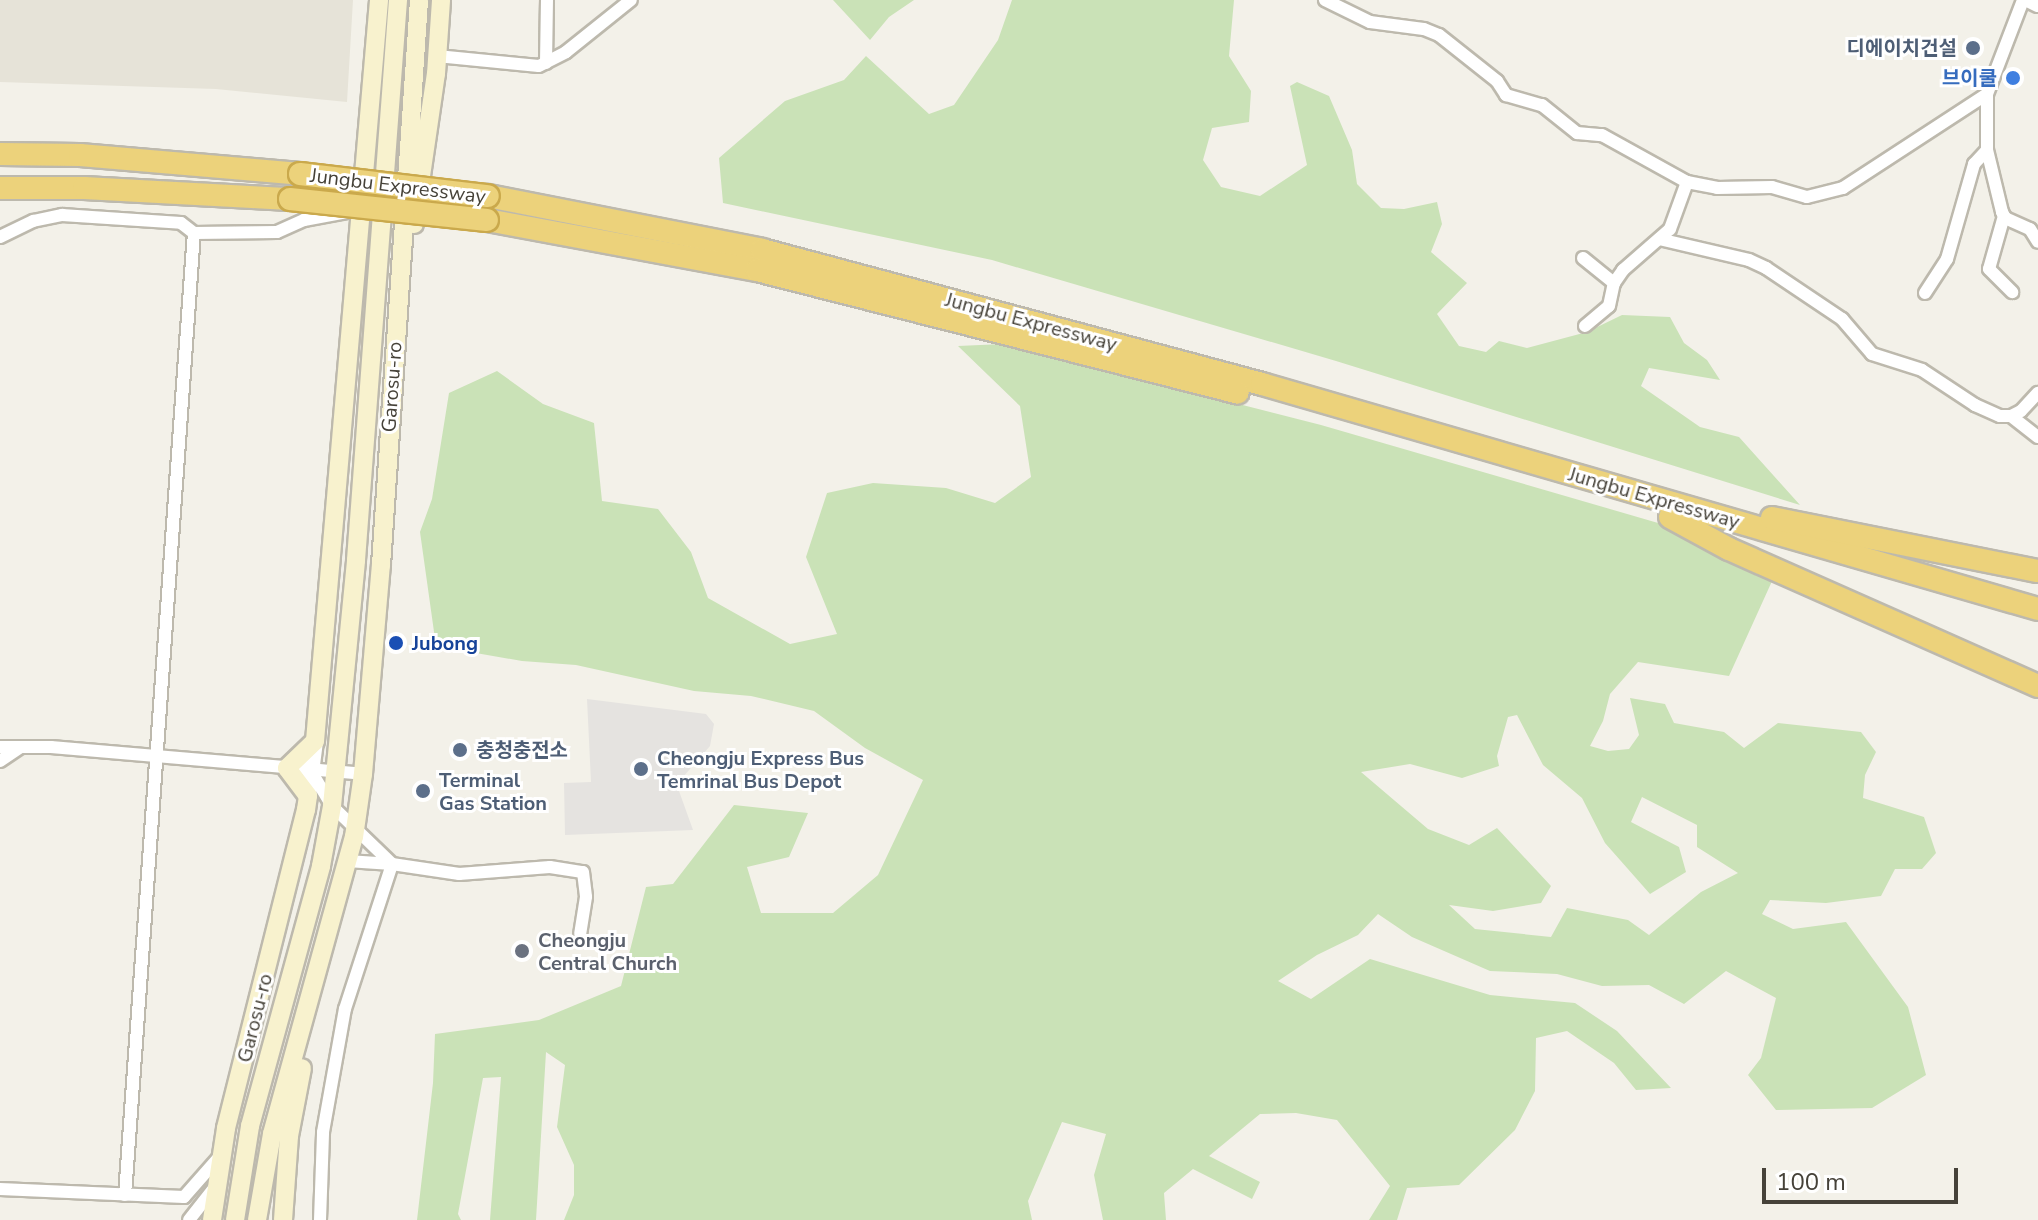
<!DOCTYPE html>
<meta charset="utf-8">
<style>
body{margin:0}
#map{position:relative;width:2038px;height:1220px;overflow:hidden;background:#f3f1e9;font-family:"Nunito Sans","Noto Sans KR",sans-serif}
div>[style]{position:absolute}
.residential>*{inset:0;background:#e6e3d8}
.green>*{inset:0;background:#cae2b7}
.parking>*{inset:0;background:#e5e3e0}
.roads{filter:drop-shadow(2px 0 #bdb9ad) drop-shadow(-2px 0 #bdb9ad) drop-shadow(0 2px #bdb9ad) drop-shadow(0 -2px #bdb9ad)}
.minor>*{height:12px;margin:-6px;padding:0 6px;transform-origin:6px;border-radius:6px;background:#fff}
.tertiary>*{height:16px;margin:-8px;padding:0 8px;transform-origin:8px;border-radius:8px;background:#fff}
.secondary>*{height:18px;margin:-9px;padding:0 9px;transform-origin:9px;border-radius:9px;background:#f8f2ce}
.motorway>*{height:22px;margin:-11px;padding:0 11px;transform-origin:11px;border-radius:11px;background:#ecd27b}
.bridges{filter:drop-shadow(2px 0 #caa94c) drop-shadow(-2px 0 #caa94c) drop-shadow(0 2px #caa94c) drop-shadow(0 -2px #caa94c)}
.motorway-bridge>*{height:22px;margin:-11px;padding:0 11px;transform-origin:11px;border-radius:11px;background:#ecd27b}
.dots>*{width:22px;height:22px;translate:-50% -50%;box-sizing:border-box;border:4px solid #fff;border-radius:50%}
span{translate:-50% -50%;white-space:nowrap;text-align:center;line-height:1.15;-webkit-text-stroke:6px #fff;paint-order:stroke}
.service-label{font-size:20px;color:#4e5e75;font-weight:700}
.right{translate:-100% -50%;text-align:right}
.left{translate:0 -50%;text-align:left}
.shop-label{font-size:20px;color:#366cbe;font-weight:700}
.street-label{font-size:20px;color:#464239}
.transit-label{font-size:20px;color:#164399;font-weight:700}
.worship-label{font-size:20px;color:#5b616d;font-weight:700}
.scale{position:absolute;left:1762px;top:1168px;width:196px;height:36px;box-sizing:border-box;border:4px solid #464239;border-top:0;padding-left:10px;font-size:24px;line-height:28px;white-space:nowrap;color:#464239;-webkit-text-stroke:6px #fff;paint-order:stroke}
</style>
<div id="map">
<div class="residential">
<i style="clip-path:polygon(0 0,353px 0,347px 102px,216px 89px,0 82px)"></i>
</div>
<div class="green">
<i style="clip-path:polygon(833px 0,914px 0,889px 17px,870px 40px)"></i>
<i style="clip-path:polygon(1012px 0,1234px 0,1229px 56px,1251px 91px,1249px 122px,1212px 128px,1203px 160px,1221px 187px,1260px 196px,1307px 165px,1290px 86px,1297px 82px,1329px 96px,1352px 150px,1357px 184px,1381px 208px,1404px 209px,1437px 202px,1442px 224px,1431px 252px,1467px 283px,1437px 314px,1459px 346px,1486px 352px,1499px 341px,1527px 348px,1587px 332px,1622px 315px,1670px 317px,1684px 343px,1707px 360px,1720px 380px,1649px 368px,1641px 386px,1700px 427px,1739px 437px,1800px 505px,1336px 361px,992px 260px,723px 203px,719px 158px,785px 101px,844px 80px,866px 56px,929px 114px,954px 105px,998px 40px)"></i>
<i style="clip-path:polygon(evenodd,1003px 344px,1321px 425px,1782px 559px,1729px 676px,1638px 662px,1610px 694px,1603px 721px,1590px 746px,1608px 751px,1629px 749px,1639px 735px,1630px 698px,1665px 704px,1674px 723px,1724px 732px,1744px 748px,1778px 723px,1861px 732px,1876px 752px,1865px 775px,1863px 798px,1924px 817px,1936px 853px,1922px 869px,1895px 869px,1881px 896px,1826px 903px,1770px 900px,1762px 914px,1793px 929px,1846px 922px,1908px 1007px,1926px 1075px,1872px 1108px,1776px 1110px,1748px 1075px,1761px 1058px,1776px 998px,1726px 971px,1684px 1004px,1649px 985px,1602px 986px,1557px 974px,1490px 971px,1412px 937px,1378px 914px,1358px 935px,1317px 955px,1278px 981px,1311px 999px,1370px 959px,1490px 995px,1575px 1003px,1617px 1031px,1671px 1088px,1636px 1090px,1614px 1063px,1567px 1031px,1536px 1038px,1535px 1091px,1515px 1130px,1459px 1185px,1407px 1188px,1397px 1220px,1369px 1220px,1390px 1186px,1337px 1120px,1296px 1113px,1260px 1114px,1209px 1156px,1260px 1182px,1252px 1199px,1193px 1169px,1164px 1193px,1166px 1220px,1103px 1220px,1094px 1175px,1106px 1134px,1062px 1122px,1028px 1201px,1032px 1220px,564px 1220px,574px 1195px,574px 1165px,557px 1127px,565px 1065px,546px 1052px,536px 1220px,490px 1220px,501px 1077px,483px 1078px,458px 1214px,461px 1220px,417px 1220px,433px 1083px,435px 1034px,539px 1020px,621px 986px,646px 887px,673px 884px,734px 805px,808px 813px,789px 857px,747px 867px,761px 913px,833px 913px,878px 875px,923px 780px,865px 748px,814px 711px,751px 696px,694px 691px,576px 665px,522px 661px,436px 646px,420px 532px,432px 499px,449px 393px,497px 371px,543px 404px,594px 423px,602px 501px,658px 509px,691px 552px,708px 598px,790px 644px,837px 634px,806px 557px,827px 493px,873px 483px,946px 488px,995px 503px,1031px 477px,1020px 406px,958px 346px,1003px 344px,1517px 715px,1543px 765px,1582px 798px,1605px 843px,1650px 894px,1686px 872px,1679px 847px,1631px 822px,1642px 797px,1697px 825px,1697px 847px,1738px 873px,1701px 892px,1649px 935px,1628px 920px,1567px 908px,1551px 937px,1475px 929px,1449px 905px,1493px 911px,1541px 903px,1551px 886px,1497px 828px,1469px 845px,1428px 829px,1361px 772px,1410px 764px,1462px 778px,1499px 766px,1497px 756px,1508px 717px,1517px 715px)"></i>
</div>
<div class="parking">
<i style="clip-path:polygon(587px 699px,706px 714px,714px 724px,710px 746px,683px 777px,679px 791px,693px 830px,565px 835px,564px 783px,591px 782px)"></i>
</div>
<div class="roads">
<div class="minor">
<i style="left:1325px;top:0;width:50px;rotate:26.1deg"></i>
<i style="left:1370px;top:22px;width:54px;rotate:7.4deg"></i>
<i style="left:1424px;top:29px;width:16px;rotate:22deg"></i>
<i style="left:1439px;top:35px;width:74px;rotate:38.4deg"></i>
<i style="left:1497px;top:81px;width:17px;rotate:57deg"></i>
<i style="left:1506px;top:95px;width:37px;rotate:16deg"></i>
<i style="left:1542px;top:105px;width:45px;rotate:38.7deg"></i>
<i style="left:1577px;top:133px;width:25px;rotate:5deg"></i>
<i style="left:1602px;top:135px;width:97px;rotate:28.9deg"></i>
<i style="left:1687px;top:182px;width:31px;rotate:11deg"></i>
<i style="left:1717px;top:188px;width:55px;rotate:-1deg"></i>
<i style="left:1772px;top:187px;width:36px;rotate:16deg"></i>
<i style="left:1807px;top:197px;width:37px;rotate:-14deg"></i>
<i style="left:1843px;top:188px;width:172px;rotate:-33.1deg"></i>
<i style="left:1987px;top:94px;width:101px;rotate:-69deg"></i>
<i style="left:437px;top:56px;width:102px;rotate:5.6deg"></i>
<i style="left:539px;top:66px;width:30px;rotate:-27deg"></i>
<i style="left:566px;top:52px;width:83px;rotate:-38.7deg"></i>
<i style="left:546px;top:63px;width:63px;rotate:-89.1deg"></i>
<i style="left:1987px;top:94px;width:56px;rotate:90deg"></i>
<i style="left:1987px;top:150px;width:64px;rotate:76.4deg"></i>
<i style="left:2002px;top:212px;width:7px;rotate:63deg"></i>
<i style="left:2005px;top:218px;width:27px;rotate:24deg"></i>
<i style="left:2030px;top:229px;width:15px;rotate:58deg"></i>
<i style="left:2004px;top:216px;width:55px;rotate:105.8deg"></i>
<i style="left:1989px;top:269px;width:33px;rotate:45deg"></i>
<i style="left:0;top:237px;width:37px;rotate:-26deg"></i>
<i style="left:33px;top:221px;width:30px;rotate:-12deg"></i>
<i style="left:62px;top:215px;width:119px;rotate:3.8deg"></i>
<i style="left:181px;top:223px;width:16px;rotate:38deg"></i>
<i style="left:194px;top:233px;width:83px;rotate:-0.7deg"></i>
<i style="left:277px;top:232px;width:30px;rotate:-24deg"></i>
<i style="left:304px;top:220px;width:45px;rotate:-10.3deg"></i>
<i style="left:1659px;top:239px;width:92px;rotate:13.1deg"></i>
<i style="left:1749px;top:260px;width:19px;rotate:25deg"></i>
<i style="left:1766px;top:268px;width:92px;rotate:33.9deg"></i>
<i style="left:1842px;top:319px;width:46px;rotate:49.4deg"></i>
<i style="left:1872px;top:354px;width:52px;rotate:17.7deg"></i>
<i style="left:1922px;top:370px;width:64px;rotate:33.4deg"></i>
<i style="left:1975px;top:405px;width:27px;rotate:24deg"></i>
<i style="left:2000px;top:416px;width:11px"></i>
<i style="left:2011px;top:416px;width:11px;rotate:-27deg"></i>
<i style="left:2021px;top:411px;width:25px;rotate:-47deg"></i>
<i style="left:1583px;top:258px;width:40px;rotate:39deg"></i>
<i style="left:1925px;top:293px;width:40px;rotate:-57.1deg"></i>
<i style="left:1947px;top:259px;width:99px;rotate:-74.1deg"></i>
<i style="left:1974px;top:164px;width:19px;rotate:-47deg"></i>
<i style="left:1585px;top:326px;width:31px;rotate:-40deg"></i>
<i style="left:1609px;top:306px;width:24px;rotate:-78deg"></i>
<i style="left:1614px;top:283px;width:16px;rotate:-55deg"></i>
<i style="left:1623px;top:270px;width:62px;rotate:-41.1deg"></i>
<i style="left:1670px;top:229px;width:50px;rotate:-70.1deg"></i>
<i style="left:2011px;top:416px;width:34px;rotate:38deg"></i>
<i style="left:0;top:747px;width:21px"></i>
<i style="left:0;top:761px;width:25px;rotate:-34deg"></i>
<i style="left:21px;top:747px;width:30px"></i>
<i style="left:51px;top:747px;width:313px;rotate:4.9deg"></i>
<i style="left:311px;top:771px;width:41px;rotate:59deg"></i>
<i style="left:332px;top:806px;width:83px;rotate:44deg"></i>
<i style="left:392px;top:864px;width:68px;rotate:8.5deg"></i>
<i style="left:459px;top:874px;width:91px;rotate:-4.4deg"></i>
<i style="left:550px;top:867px;width:33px;rotate:9deg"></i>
<i style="left:583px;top:872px;width:25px;rotate:83deg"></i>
<i style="left:586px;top:897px;width:37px;rotate:99deg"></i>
<i style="left:0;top:1189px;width:184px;rotate:2.5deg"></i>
<i style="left:184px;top:1197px;width:56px;rotate:-48.6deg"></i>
<i style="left:125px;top:1195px;width:964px;rotate:-85.9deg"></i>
<i style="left:189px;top:1220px;width:42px;rotate:-51.8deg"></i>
<i style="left:320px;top:1220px;width:88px;rotate:-88deg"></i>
<i style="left:323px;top:1132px;width:125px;rotate:-79.9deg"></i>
<i style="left:345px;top:1009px;width:152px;rotate:-72deg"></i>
<i style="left:392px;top:864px;width:45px;rotate:-176.2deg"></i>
</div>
<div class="tertiary">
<i style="left:2030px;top:0;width:9px;rotate:27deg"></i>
<i style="left:308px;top:796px;width:55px;rotate:-82.7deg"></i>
</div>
<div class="secondary">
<i style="left:414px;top:224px;width:152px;rotate:-81.7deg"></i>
<i style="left:436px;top:74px;width:74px;rotate:-86.1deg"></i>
<i style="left:212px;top:1220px;width:93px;rotate:-81.3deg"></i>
<i style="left:226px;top:1128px;width:328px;rotate:-75.9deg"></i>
<i style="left:306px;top:810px;width:14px;rotate:-82deg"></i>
<i style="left:308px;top:796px;width:35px;rotate:-127deg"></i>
<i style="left:287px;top:768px;width:39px;rotate:-44deg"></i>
<i style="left:315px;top:741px;width:744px;rotate:-85.06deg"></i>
<i style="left:235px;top:1220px;width:95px;rotate:-80.9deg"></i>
<i style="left:250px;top:1126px;width:270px;rotate:-74.7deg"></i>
<i style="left:321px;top:866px;width:61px;rotate:-79.6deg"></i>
<i style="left:332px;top:806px;width:247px;rotate:-84.4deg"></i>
<i style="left:356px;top:560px;width:562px;rotate:-85.71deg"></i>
<i style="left:257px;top:1220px;width:87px;rotate:-80.1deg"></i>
<i style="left:272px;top:1134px;width:308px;rotate:-74.6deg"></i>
<i style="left:354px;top:837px;width:64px;rotate:-81.9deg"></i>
<i style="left:363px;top:774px;width:210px;rotate:-85.1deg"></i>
<i style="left:381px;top:565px;width:566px;rotate:-86.15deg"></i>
<i style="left:283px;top:1220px;width:84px;rotate:-85.9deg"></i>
<i style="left:289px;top:1136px;width:69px;rotate:-79.2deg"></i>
</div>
<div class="motorway">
<i style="left:0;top:154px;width:80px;rotate:0.7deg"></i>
<i style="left:80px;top:155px;width:221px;rotate:4.9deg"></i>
<i style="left:0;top:188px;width:84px"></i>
<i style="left:84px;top:188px;width:206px;rotate:3.1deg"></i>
<i style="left:488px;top:196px;width:279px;rotate:11.1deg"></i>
<i style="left:762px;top:250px;width:518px;rotate:15deg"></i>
<i style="left:1262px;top:384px;width:808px;rotate:16.17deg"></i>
<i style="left:487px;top:220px;width:275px;rotate:10.5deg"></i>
<i style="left:757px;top:270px;width:496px;rotate:14.3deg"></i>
<i style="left:1670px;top:517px;width:67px;rotate:28.5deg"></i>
<i style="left:1729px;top:549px;width:338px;rotate:23.9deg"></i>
<i style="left:1772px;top:518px;width:271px;rotate:11.3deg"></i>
</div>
</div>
<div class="bridges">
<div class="motorway-bridge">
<i style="left:300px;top:174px;width:189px;rotate:6.7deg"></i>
<i style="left:290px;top:199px;width:198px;rotate:6.1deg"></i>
</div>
</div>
<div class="dots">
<i style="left:1973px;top:48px;background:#5c6f8a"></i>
<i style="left:2013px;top:78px;background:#3f7fe0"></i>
<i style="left:396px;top:643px;background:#1a4fb4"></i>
<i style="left:460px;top:750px;background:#5c6f8a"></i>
<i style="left:641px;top:769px;background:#5c6f8a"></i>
<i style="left:423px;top:791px;background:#5c6f8a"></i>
<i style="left:522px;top:951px;background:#6b7280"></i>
</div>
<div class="service-label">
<span class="right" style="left:1957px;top:48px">디에이치건설</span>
<span class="left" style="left:476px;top:750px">충청충전소</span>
<span class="left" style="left:657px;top:770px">Cheongju Express Bus<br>Temrinal Bus Depot</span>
<span class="left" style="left:439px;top:792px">Terminal<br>Gas Station</span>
</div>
<div class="shop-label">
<span class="right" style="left:1997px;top:78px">브이쿨</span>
</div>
<div class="street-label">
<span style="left:398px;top:186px;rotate:7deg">Jungbu Expressway</span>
<span style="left:1031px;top:322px;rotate:15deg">Jungbu Expressway</span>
<span style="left:392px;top:387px;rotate:-86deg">Garosu-ro</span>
<span style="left:1654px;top:498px;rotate:16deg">Jungbu Expressway</span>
<span style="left:255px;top:1018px;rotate:-76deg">Garosu-ro</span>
</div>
<div class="transit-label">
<span class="left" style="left:412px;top:643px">Jubong</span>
</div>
<div class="worship-label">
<span class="left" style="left:538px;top:952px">Cheongju<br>Central Church</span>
</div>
<div class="scale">100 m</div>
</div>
